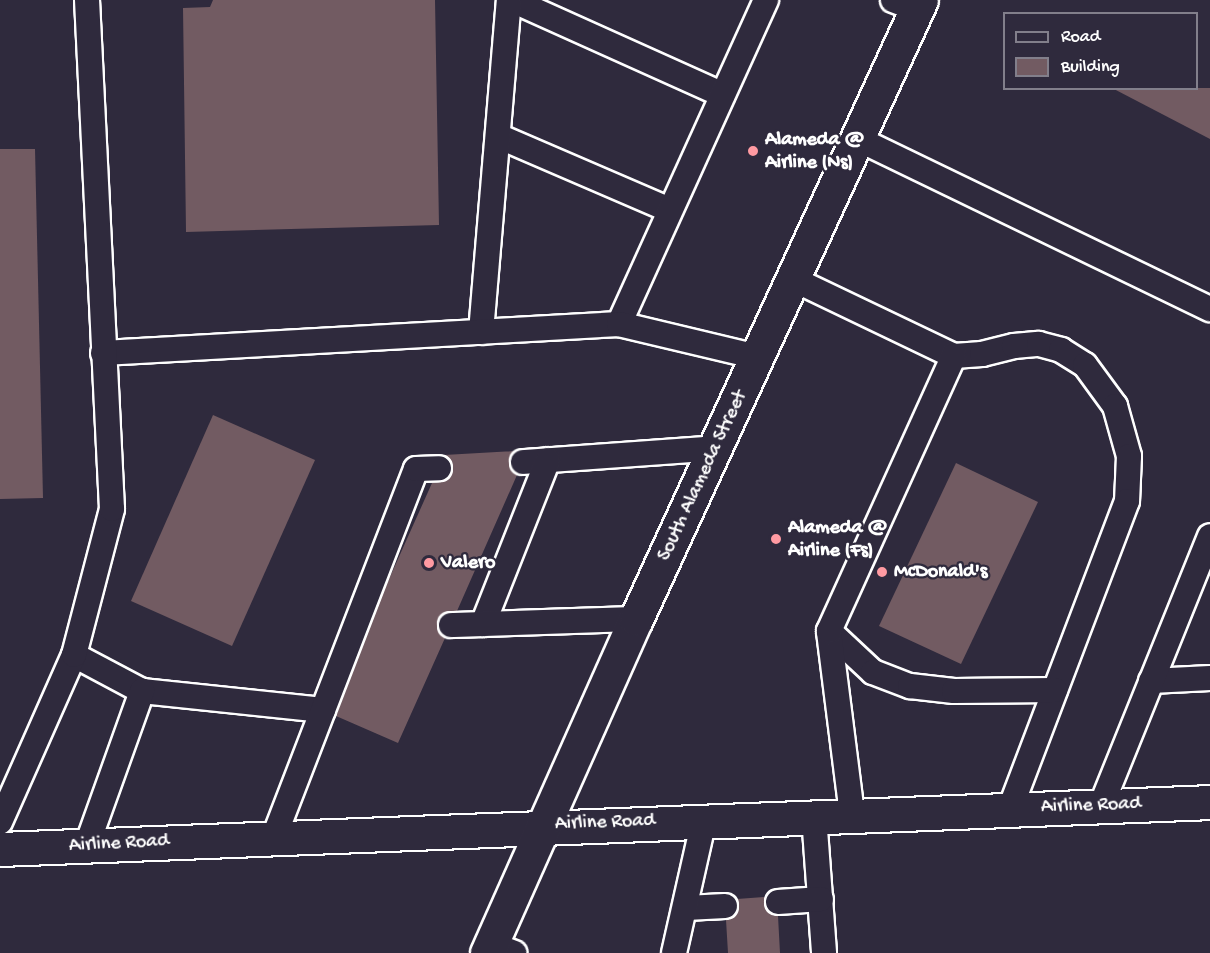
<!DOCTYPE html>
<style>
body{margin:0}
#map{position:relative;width:1210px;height:953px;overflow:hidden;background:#2f2a3d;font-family:"Gochi Hand",sans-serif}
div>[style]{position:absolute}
.building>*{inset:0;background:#725b62}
.roads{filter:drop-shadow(2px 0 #fff) drop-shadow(-2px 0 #fff) drop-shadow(0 2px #fff) drop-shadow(0 -2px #fff)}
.lane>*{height:24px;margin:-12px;padding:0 12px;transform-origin:12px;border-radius:12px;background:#2f2a3d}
.secondary>*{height:33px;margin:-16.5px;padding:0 16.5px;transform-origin:16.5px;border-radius:16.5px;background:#2f2a3d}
.dots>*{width:16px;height:16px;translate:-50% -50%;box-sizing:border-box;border:3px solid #2f2a3d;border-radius:50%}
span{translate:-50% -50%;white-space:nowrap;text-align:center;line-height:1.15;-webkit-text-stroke:4.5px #2f2a3d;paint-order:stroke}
.poi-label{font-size:20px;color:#fff;font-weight:700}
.left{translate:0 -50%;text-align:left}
.street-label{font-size:20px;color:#fff}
.legend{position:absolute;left:1003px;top:12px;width:195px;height:78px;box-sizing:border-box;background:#2f2a3d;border:2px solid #827f8b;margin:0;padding:8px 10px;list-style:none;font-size:18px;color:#fff}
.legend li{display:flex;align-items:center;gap:12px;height:30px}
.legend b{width:30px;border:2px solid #827f8b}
</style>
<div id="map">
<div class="building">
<i style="clip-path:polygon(213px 0,435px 0,439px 225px,186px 232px,183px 8px,210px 7px)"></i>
<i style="clip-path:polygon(1112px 88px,1210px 88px,1210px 139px)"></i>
<i style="clip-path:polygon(0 149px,35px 149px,43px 498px,0 499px)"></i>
<i style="clip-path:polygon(213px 415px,315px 460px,232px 646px,131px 601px)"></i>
<i style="clip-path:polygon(515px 451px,509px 464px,517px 475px,457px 611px,444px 613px,438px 619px,439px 632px,445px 638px,398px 743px,336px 716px,385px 588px,432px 483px,446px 480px,452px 474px,451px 461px,444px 455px)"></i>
<i style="clip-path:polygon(956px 463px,1038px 502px,961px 664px,879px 626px)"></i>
<i style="clip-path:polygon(765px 897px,767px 910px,778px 916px,780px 953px,728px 953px,726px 920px,737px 913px,737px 899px)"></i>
</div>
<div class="roads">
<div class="lane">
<i style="left:512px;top:0;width:231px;rotate:24.2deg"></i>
<i style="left:893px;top:0;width:25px;rotate:21deg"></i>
<i style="left:498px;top:136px;width:187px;rotate:23.3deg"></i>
<i style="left:858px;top:139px;width:391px;rotate:25.8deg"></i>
<i style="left:793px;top:279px;width:178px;rotate:25.6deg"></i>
<i style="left:954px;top:356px;width:28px;rotate:-4deg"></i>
<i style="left:982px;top:354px;width:33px;rotate:-14deg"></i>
<i style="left:1014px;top:346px;width:25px;rotate:-5deg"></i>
<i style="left:1039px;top:344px;width:23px;rotate:15deg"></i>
<i style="left:1061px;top:350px;width:28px;rotate:32deg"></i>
<i style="left:1085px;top:365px;width:51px;rotate:53.8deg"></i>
<i style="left:1115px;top:406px;width:52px;rotate:74.4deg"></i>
<i style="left:1129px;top:456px;width:45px;rotate:92.5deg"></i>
<i style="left:1127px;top:501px;width:329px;rotate:110.8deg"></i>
<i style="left:619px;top:324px;width:356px;rotate:-65.6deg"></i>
<i style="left:481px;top:332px;width:333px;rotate:-85.2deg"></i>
<i style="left:103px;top:353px;width:517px;rotate:-3.22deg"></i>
<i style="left:619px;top:324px;width:142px;rotate:13.4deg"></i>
<i style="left:523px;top:462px;width:195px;rotate:-4.1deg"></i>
<i style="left:483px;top:624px;width:176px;rotate:-68.4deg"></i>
<i style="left:451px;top:625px;width:185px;rotate:-1.9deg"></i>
<i style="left:829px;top:631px;width:60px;rotate:43deg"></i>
<i style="left:873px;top:672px;width:40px;rotate:21deg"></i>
<i style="left:910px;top:686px;width:44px;rotate:6.5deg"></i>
<i style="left:954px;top:691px;width:101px;rotate:-0.6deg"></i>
<i style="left:74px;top:655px;width:77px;rotate:27.9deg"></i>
<i style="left:142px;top:691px;width:182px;rotate:6deg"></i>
<i style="left:1151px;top:681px;width:59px;rotate:-2.9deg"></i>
<i style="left:1101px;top:806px;width:291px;rotate:-68deg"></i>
<i style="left:852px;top:814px;width:184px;rotate:-97.2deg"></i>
<i style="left:829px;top:631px;width:302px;rotate:-65.6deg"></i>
<i style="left:814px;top:816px;width:137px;rotate:85.8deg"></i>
<i style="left:0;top:822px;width:183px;rotate:-66.1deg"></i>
<i style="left:74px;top:655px;width:151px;rotate:-75.4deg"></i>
<i style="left:112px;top:509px;width:510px;rotate:-92.81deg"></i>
<i style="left:274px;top:837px;width:394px;rotate:-68.9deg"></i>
<i style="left:416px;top:469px;width:23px;rotate:-2deg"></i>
<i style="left:87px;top:845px;width:164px;rotate:-70.3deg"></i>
<i style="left:778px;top:902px;width:43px;rotate:-4deg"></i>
<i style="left:686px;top:908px;width:39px;rotate:-3deg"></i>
<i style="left:491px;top:944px;width:25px;rotate:21deg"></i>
<i style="left:674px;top:953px;width:136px;rotate:-77.3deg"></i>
</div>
<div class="secondary">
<i style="left:0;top:849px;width:1211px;rotate:-2.22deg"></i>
<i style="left:487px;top:953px;width:366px;rotate:-66deg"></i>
<i style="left:636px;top:619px;width:681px;rotate:-65.28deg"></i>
</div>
</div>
<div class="dots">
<i style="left:753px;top:151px;background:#ff9aa2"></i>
<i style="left:776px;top:539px;background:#ff9aa2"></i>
<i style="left:429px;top:563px;background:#ff9aa2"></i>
<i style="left:882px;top:572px;background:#ff9aa2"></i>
</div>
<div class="poi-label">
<span class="left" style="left:765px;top:152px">Alameda @<br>Airline (Ns)</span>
<span class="left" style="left:788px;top:540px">Alameda @<br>Airline (Fs)</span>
<span class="left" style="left:441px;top:563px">Valero</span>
<span class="left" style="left:894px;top:572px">McDonald's</span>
</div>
<div class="street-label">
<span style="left:703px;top:476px;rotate:-65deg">South Alameda Street</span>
<span style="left:1091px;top:806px;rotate:-2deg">Airline Road</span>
<span style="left:605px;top:823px;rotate:-2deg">Airline Road</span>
<span style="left:119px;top:844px;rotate:-3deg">Airline Road</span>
</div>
<ul class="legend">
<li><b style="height:8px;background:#2f2a3d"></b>Road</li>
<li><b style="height:16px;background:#725b62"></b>Building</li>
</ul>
</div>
